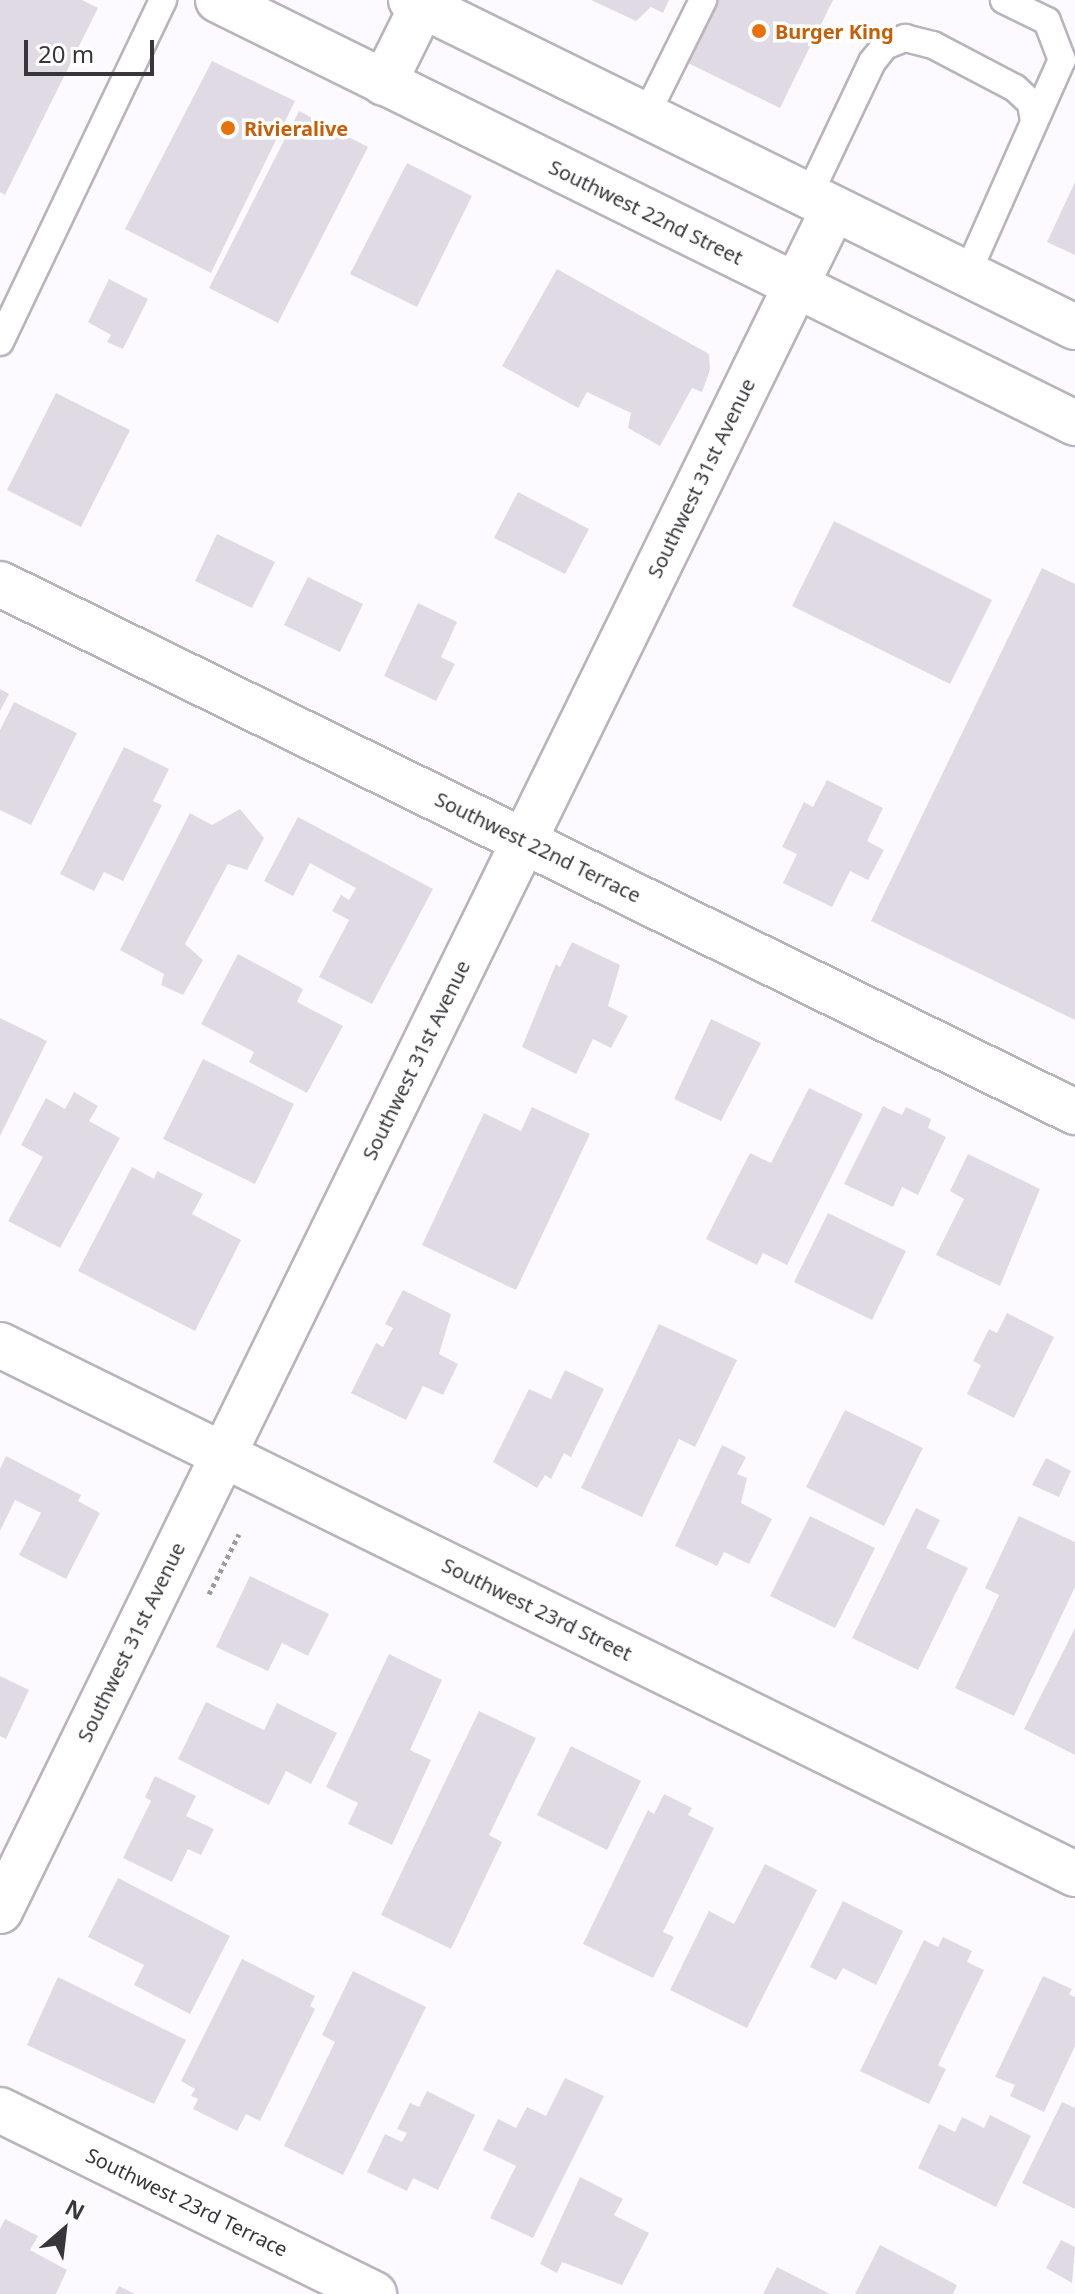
<!DOCTYPE html>
<style>
body{margin:0}
#map{position:relative;width:1075px;height:2294px;overflow:hidden;background:#fdfaff;font-family:"Noto Sans",sans-serif}
div>[style]{position:absolute}
.building>*{inset:0;background:#e0dae5}
.path>*{height:5px;margin-top:-2.5px;transform-origin:0;background:repeating-linear-gradient(90deg,#9d9b9f 0 4px,transparent 0 8px)}
.roads{filter:drop-shadow(2px 0 #b9b3be) drop-shadow(-2px 0 #b9b3be) drop-shadow(0 2px #b9b3be) drop-shadow(0 -2px #b9b3be)}
.lane>*{height:26px;margin:-13px;padding:0 13px;transform-origin:13px;border-radius:13px;background:#fff}
.street>*{height:44px;margin:-22px;padding:0 22px;transform-origin:22px;border-radius:22px;background:#fff}
.secondary>*{height:44px;margin:-22px;padding:0 22px;transform-origin:22px;border-radius:22px;background:#fff}
.dots>*{width:22px;height:22px;translate:-50% -50%;box-sizing:border-box;border:4px solid #fff;border-radius:50%}
span{translate:-50% -50%;white-space:nowrap;text-align:center;line-height:1.15;-webkit-text-stroke:7px #fff;paint-order:stroke}
.food-label{font-size:20px;color:#c56008;font-weight:700}
.left{translate:0 -50%;text-align:left}
.street-label{font-size:20px;color:#38363a}
.north{position:absolute;left:24px;top:2190px;width:80px;height:80px;-webkit-text-stroke:6px #fff;paint-order:stroke;rotate:28deg;font-size:22px;font-weight:700;line-height:32px;text-align:center;color:#38363a}
.north::after{content:'';display:block;margin:auto;width:28px;height:36px;background:#38363a;clip-path:polygon(50% 0,100% 100%,50% 72%,0 100%)}
.scale{position:absolute;left:24px;top:40px;width:130px;height:36px;box-sizing:border-box;border:4px solid #38363a;border-top:0;padding-left:10px;font-size:24px;line-height:28px;white-space:nowrap;color:#38363a;-webkit-text-stroke:6px #fff;paint-order:stroke}
</style>
<div id="map">
<div class="building">
<i style="clip-path:polygon(0 0,82px 0,98px 8px,5px 195px,0 192px)"></i>
<i style="clip-path:polygon(591px 0,669px 0,663px 13px,651px 7px,636px 21px)"></i>
<i style="clip-path:polygon(716px 0,833px 0,780px 108px,686px 62px)"></i>
<i style="clip-path:polygon(212px 61px,295px 101px,211px 273px,125px 229px)"></i>
<i style="clip-path:polygon(299px 111px,368px 147px,278px 323px,209px 288px)"></i>
<i style="clip-path:polygon(407px 163px,472px 196px,417px 307px,350px 274px)"></i>
<i style="clip-path:polygon(1075px 182px,1075px 255px,1047px 242px)"></i>
<i style="clip-path:polygon(557px 269px,709px 354px,710px 370px,702px 392px,692px 388px,660px 446px,628px 428px,631px 413px,587px 392px,578px 408px,502px 366px)"></i>
<i style="clip-path:polygon(109px 279px,148px 299px,123px 349px,107px 342px,111px 335px,88px 322px)"></i>
<i style="clip-path:polygon(56px 393px,130px 430px,81px 527px,7px 490px)"></i>
<i style="clip-path:polygon(518px 492px,589px 529px,565px 574px,494px 538px)"></i>
<i style="clip-path:polygon(834px 521px,992px 600px,950px 684px,792px 606px)"></i>
<i style="clip-path:polygon(217px 534px,275px 562px,252px 608px,195px 581px)"></i>
<i style="clip-path:polygon(1042px 568px,1075px 584px,1075px 1020px,871px 921px)"></i>
<i style="clip-path:polygon(308px 577px,363px 604px,340px 652px,284px 625px)"></i>
<i style="clip-path:polygon(418px 603px,457px 622px,441px 657px,455px 664px,436px 701px,384px 676px)"></i>
<i style="clip-path:polygon(0 689px,9px 694px,0 711px)"></i>
<i style="clip-path:polygon(14px 702px,77px 733px,31px 825px,0 810px,0 730px)"></i>
<i style="clip-path:polygon(124px 747px,169px 769px,153px 801px,162px 805px,123px 881px,104px 872px,94px 891px,60px 874px)"></i>
<i style="clip-path:polygon(827px 780px,883px 808px,867px 841px,884px 850px,868px 880px,850px 871px,832px 907px,783px 883px,797px 854px,782px 847px,804px 802px,813px 807px)"></i>
<i style="clip-path:polygon(240px 809px,264px 838px,247px 870px,228px 864px,185px 944px,203px 960px,183px 995px,161px 985px,164px 974px,120px 950px,190px 813px,212px 825px)"></i>
<i style="clip-path:polygon(298px 817px,433px 889px,372px 1004px,319px 977px,349px 920px,332px 911px,341px 895px,349px 900px,356px 888px,310px 863px,293px 896px,264px 881px)"></i>
<i style="clip-path:polygon(572px 942px,620px 965px,608px 1006px,628px 1016px,611px 1048px,593px 1039px,576px 1074px,522px 1047px,556px 964px,560px 967px)"></i>
<i style="clip-path:polygon(238px 954px,303px 989px,297px 1002px,343px 1026px,307px 1093px,249px 1062px,254px 1052px,201px 1024px)"></i>
<i style="clip-path:polygon(0 1018px,47px 1041px,0 1136px)"></i>
<i style="clip-path:polygon(711px 1019px,761px 1043px,721px 1121px,674px 1099px)"></i>
<i style="clip-path:polygon(203px 1059px,294px 1104px,255px 1184px,163px 1139px)"></i>
<i style="clip-path:polygon(809px 1088px,863px 1114px,787px 1265px,763px 1253px,757px 1265px,706px 1239px,750px 1153px,771px 1163px)"></i>
<i style="clip-path:polygon(74px 1092px,98px 1106px,89px 1121px,120px 1138px,60px 1248px,8px 1221px,43px 1157px,21px 1145px,46px 1098px,65px 1109px)"></i>
<i style="clip-path:polygon(883px 1106px,902px 1115px,906px 1107px,931px 1119px,928px 1128px,946px 1137px,918px 1195px,902px 1187px,893px 1207px,844px 1184px)"></i>
<i style="clip-path:polygon(532px 1107px,590px 1134px,516px 1290px,422px 1245px,484px 1113px,521px 1131px)"></i>
<i style="clip-path:polygon(968px 1154px,1040px 1189px,1000px 1286px,936px 1255px,964px 1199px,950px 1191px)"></i>
<i style="clip-path:polygon(132px 1167px,154px 1179px,157px 1171px,203px 1194px,192px 1214px,241px 1240px,195px 1331px,78px 1271px)"></i>
<i style="clip-path:polygon(828px 1213px,906px 1251px,872px 1320px,794px 1282px)"></i>
<i style="clip-path:polygon(403px 1290px,451px 1314px,439px 1354px,458px 1364px,443px 1395px,423px 1386px,406px 1420px,351px 1393px,376px 1343px,383px 1347px,393px 1328px,385px 1324px)"></i>
<i style="clip-path:polygon(1007px 1313px,1054px 1337px,1014px 1418px,967px 1394px,981px 1365px,973px 1361px,989px 1329px,997px 1333px)"></i>
<i style="clip-path:polygon(659px 1324px,737px 1360px,695px 1447px,679px 1439px,642px 1517px,581px 1488px)"></i>
<i style="clip-path:polygon(565px 1370px,604px 1389px,571px 1457px,564px 1453px,551px 1479px,545px 1475px,537px 1488px,493px 1462px,529px 1389px,551px 1399px)"></i>
<i style="clip-path:polygon(845px 1410px,923px 1448px,884px 1526px,806px 1487px)"></i>
<i style="clip-path:polygon(722px 1445px,746px 1457px,737px 1474px,747px 1478px,741px 1503px,772px 1519px,749px 1564px,724px 1552px,717px 1566px,675px 1546px)"></i>
<i style="clip-path:polygon(6px 1456px,81px 1495px,78px 1501px,100px 1513px,66px 1579px,19px 1555px,41px 1513px,15px 1500px,0 1531px,0 1469px)"></i>
<i style="clip-path:polygon(1046px 1458px,1071px 1471px,1059px 1497px,1032px 1485px)"></i>
<i style="clip-path:polygon(916px 1508px,940px 1520px,926px 1548px,968px 1568px,918px 1670px,852px 1638px)"></i>
<i style="clip-path:polygon(810px 1516px,875px 1548px,835px 1628px,770px 1596px)"></i>
<i style="clip-path:polygon(1019px 1516px,1075px 1542px,1075px 1587px,1014px 1716px,955px 1688px,999px 1595px,985px 1588px)"></i>
<i style="clip-path:polygon(250px 1576px,329px 1614px,308px 1656px,282px 1643px,268px 1671px,216px 1647px)"></i>
<i style="clip-path:polygon(1075px 1628px,1075px 1755px,1024px 1729px)"></i>
<i style="clip-path:polygon(389px 1654px,442px 1680px,410px 1750px,431px 1760px,392px 1845px,348px 1824px,358px 1803px,326px 1787px)"></i>
<i style="clip-path:polygon(0 1676px,29px 1690px,6px 1739px,0 1736px)"></i>
<i style="clip-path:polygon(206px 1702px,264px 1730px,277px 1703px,337px 1733px,311px 1784px,286px 1771px,269px 1805px,178px 1759px)"></i>
<i style="clip-path:polygon(479px 1711px,536px 1738px,489px 1835px,502px 1842px,451px 1949px,381px 1915px)"></i>
<i style="clip-path:polygon(571px 1746px,641px 1781px,607px 1850px,537px 1815px)"></i>
<i style="clip-path:polygon(155px 1776px,196px 1796px,186px 1816px,214px 1829px,201px 1855px,188px 1849px,172px 1882px,123px 1858px,151px 1801px,145px 1797px)"></i>
<i style="clip-path:polygon(664px 1794px,692px 1808px,688px 1815px,714px 1828px,663px 1932px,674px 1937px,653px 1978px,583px 1944px,648px 1810px,654px 1814px)"></i>
<i style="clip-path:polygon(765px 1864px,817px 1890px,747px 2028px,670px 1990px,709px 1911px,734px 1924px)"></i>
<i style="clip-path:polygon(118px 1878px,230px 1936px,190px 2014px,134px 1985px,144px 1965px,88px 1937px)"></i>
<i style="clip-path:polygon(843px 1901px,903px 1931px,876px 1985px,843px 1968px,836px 1980px,810px 1967px)"></i>
<i style="clip-path:polygon(943px 1937px,972px 1951px,967px 1962px,984px 1970px,938px 2065px,946px 2069px,929px 2104px,860px 2071px,924px 1940px,938px 1947px)"></i>
<i style="clip-path:polygon(242px 1959px,315px 1996px,310px 2006px,315px 2009px,260px 2121px,246px 2114px,237px 2131px,193px 2109px,198px 2099px,191px 2096px,195px 2089px,181px 2081px)"></i>
<i style="clip-path:polygon(353px 1971px,426px 2007px,343px 2175px,284px 2146px,335px 2042px,322px 2035px)"></i>
<i style="clip-path:polygon(1043px 1976px,1072px 1989px,1069px 1994px,1075px 1997px,1075px 2046px,1044px 2112px,1010px 2096px,1015px 2085px,995px 2077px)"></i>
<i style="clip-path:polygon(58px 1977px,186px 2040px,154px 2104px,27px 2045px)"></i>
<i style="clip-path:polygon(565px 2078px,604px 2096px,533px 2238px,490px 2218px,516px 2166px,483px 2150px,498px 2119px,516px 2128px,527px 2107px,546px 2116px)"></i>
<i style="clip-path:polygon(427px 2091px,475px 2115px,438px 2190px,413px 2178px,407px 2191px,367px 2172px,385px 2134px,402px 2142px,407px 2133px,397px 2129px,410px 2103px,419px 2107px)"></i>
<i style="clip-path:polygon(1062px 2102px,1075px 2108px,1075px 2209px,1022px 2183px)"></i>
<i style="clip-path:polygon(990px 2115px,1031px 2136px,996px 2207px,918px 2168px,939px 2124px,955px 2132px,962px 2117px,984px 2128px)"></i>
<i style="clip-path:polygon(580px 2177px,623px 2199px,614px 2215px,649px 2233px,622px 2285px,562px 2262px,557px 2273px,540px 2264px)"></i>
<i style="clip-path:polygon(5px 2219px,38px 2236px,30px 2250px,67px 2270px,56px 2294px,0 2294px,0 2229px)"></i>
<i style="clip-path:polygon(1061px 2240px,1075px 2247px,1072px 2283px,1046px 2268px)"></i>
<i style="clip-path:polygon(880px 2245px,957px 2285px,953px 2294px,855px 2294px)"></i>
<i style="clip-path:polygon(777px 2267px,830px 2294px,763px 2294px)"></i>
<i style="clip-path:polygon(119px 2286px,135px 2294px,115px 2294px)"></i>
</div>
<div class="path">
<i style="left:209px;top:1594px;width:67px;rotate:-63.4deg"></i>
</div>
<div class="roads">
<div class="lane">
<i style="left:645px;top:117px;width:131px;rotate:-63.6deg"></i>
<i style="left:808px;top:197px;width:149px;rotate:-64.6deg"></i>
<i style="left:872px;top:62px;width:21px;rotate:-51deg"></i>
<i style="left:885px;top:46px;width:22px;rotate:-22deg"></i>
<i style="left:905px;top:38px;width:29px;rotate:14deg"></i>
<i style="left:933px;top:45px;width:93px;rotate:27.7deg"></i>
<i style="left:1015px;top:88px;width:22px;rotate:43deg"></i>
<i style="left:1031px;top:103px;width:18px;rotate:81deg"></i>
<i style="left:967px;top:274px;width:234px;rotate:-66.1deg"></i>
<i style="left:1062px;top:60px;width:42px;rotate:-111deg"></i>
<i style="left:1047px;top:21px;width:48px;rotate:-154deg"></i>
<i style="left:0;top:342px;width:379px;rotate:-64.5deg"></i>
</div>
<div class="street">
<i style="left:384px;top:83px;width:93px;rotate:-63.7deg"></i>
<i style="left:0;top:584px;width:1198px;rotate:26.16deg"></i>
<i style="left:0;top:1345px;width:1198px;rotate:26.2deg"></i>
<i style="left:0;top:1911px;width:1894px;rotate:-63.91deg"></i>
<i style="left:0;top:2110px;width:417px;rotate:26.2deg"></i>
</div>
<div class="secondary">
<i style="left:218px;top:0;width:956px;rotate:26.27deg"></i>
<i style="left:411px;top:0;width:740px;rotate:26.22deg"></i>
</div>
</div>
<div class="dots">
<i style="left:759px;top:31px;background:#e8710a"></i>
<i style="left:228px;top:128px;background:#e8710a"></i>
</div>
<div class="food-label">
<span class="left" style="left:775px;top:31px">Burger King</span>
<span class="left" style="left:244px;top:128px">Rivieralive</span>
</div>
<div class="street-label">
<span style="left:646px;top:212px;rotate:26deg">Southwest 22nd Street</span>
<span style="left:701px;top:478px;rotate:-64deg">Southwest 31st Avenue</span>
<span style="left:538px;top:847px;rotate:26deg">Southwest 22nd Terrace</span>
<span style="left:416px;top:1060px;rotate:-64deg">Southwest 31st Avenue</span>
<span style="left:537px;top:1609px;rotate:26deg">Southwest 23rd Street</span>
<span style="left:131px;top:1642px;rotate:-64deg">Southwest 31st Avenue</span>
<span style="left:187px;top:2202px;rotate:26deg">Southwest 23rd Terrace</span>
</div>
<div class="north">N</div>
<div class="scale">20 m</div>
</div>
